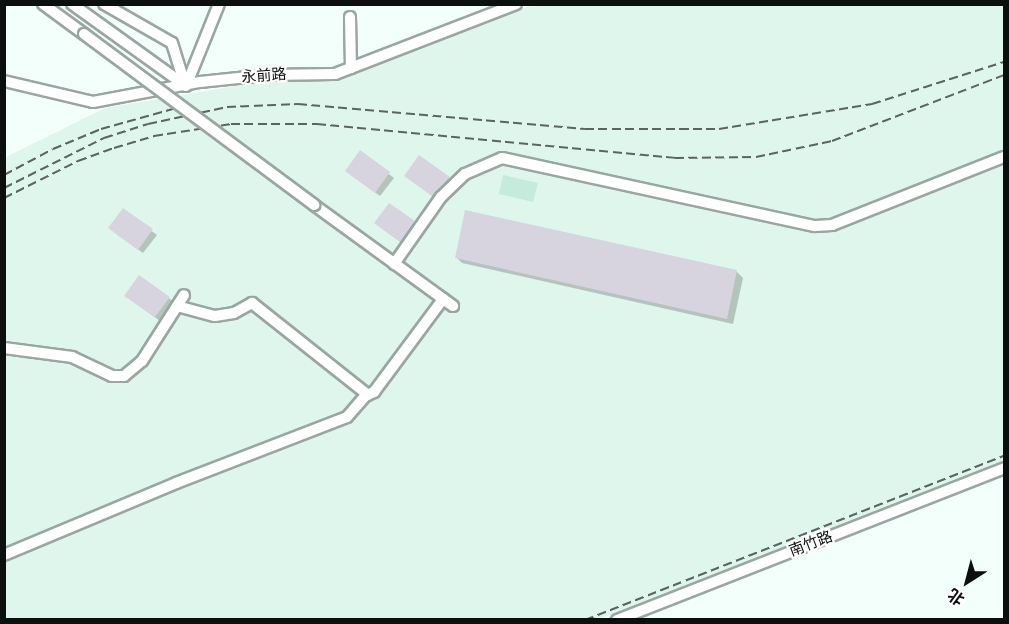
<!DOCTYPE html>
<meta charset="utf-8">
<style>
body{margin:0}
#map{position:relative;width:1009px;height:624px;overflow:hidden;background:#f3fffa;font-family:"Times New Roman","Noto Sans SC",serif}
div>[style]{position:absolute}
.built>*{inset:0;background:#dff6ec}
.green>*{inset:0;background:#c4ebdc}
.shadow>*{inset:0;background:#0003}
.building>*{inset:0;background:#d7d4e0}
.roads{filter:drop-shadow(2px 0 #99a6a1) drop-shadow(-2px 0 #99a6a1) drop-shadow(0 2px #99a6a1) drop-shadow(0 -2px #99a6a1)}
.minor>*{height:10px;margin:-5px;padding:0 5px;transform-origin:5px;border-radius:5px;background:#fff}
.rail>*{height:2px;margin-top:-1px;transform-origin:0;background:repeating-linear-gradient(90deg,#5c6360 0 9px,transparent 0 13.5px)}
.bridges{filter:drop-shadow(2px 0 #99a6a1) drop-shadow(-2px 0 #99a6a1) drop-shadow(0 2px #99a6a1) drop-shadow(0 -2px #99a6a1)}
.minor-bridge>*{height:10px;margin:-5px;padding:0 5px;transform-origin:5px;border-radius:5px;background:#fff}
span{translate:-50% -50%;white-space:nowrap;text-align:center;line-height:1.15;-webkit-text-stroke:4.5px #fff;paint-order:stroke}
.street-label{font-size:15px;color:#0b100e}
.frame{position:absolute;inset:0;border:6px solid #0b100e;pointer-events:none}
.north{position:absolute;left:937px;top:552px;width:60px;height:60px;-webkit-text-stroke:4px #fff;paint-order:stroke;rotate:216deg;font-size:16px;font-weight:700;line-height:24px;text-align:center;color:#0b100e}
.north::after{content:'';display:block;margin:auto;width:21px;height:27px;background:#0b100e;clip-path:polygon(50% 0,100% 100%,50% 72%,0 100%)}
</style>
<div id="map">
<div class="built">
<i style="clip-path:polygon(532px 5px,1004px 5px,1004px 460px,599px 619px,5px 619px,4px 158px,105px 108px,276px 79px,332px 82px)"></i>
</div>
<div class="green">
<i style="clip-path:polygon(503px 175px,538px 183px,533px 202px,499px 194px)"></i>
</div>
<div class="shadow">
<i style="clip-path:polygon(360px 152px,394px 178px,380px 196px,351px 175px)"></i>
<i style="clip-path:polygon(449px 178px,453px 182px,437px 199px,411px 180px)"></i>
<i style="clip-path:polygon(123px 210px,157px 235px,143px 253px,114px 232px)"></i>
<i style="clip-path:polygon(466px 211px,737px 272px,743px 278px,733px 324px,462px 263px,456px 257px)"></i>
<i style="clip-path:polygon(414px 222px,418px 227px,405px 245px,380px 227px)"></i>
<i style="clip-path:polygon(169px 298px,173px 302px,160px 321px,131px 300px)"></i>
</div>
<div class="building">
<i style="clip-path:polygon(360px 150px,390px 172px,375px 193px,345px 171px)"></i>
<i style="clip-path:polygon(419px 155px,450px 177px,432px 196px,404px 176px)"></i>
<i style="clip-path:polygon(389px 203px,415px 221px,400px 242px,374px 223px)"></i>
<i style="clip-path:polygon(123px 208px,153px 229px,138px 250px,108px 228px)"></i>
<i style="clip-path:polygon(465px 210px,737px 270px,727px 319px,455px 258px)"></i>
<i style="clip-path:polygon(139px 275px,170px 297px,155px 317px,124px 296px)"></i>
</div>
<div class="roads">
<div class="minor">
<i style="left:43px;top:4px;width:51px;rotate:36.2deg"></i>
<i style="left:72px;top:4px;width:140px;rotate:35.7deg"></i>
<i style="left:104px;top:4px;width:78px;rotate:29.8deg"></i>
<i style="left:172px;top:43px;width:44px;rotate:72.8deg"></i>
<i style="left:350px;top:17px;width:51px;rotate:88.9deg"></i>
<i style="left:4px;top:81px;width:91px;rotate:13.3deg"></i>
<i style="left:93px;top:102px;width:109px;rotate:-10.6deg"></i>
<i style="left:200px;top:82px;width:67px;rotate:-6deg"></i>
<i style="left:267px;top:75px;width:68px;rotate:-0.8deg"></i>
<i style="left:335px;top:74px;width:194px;rotate:-21.1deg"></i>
<i style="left:186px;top:86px;width:88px;rotate:-68.1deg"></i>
<i style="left:314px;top:205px;width:172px;rotate:36deg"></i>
<i style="left:394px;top:264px;width:82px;rotate:-55deg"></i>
<i style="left:441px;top:197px;width:33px;rotate:-44deg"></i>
<i style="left:465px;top:174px;width:40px;rotate:-23.4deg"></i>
<i style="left:502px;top:158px;width:320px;rotate:12.3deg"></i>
<i style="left:815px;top:226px;width:17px;rotate:-3deg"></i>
<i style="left:832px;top:225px;width:185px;rotate:-21.6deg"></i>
<i style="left:177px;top:306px;width:39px;rotate:15deg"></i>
<i style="left:215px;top:316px;width:19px;rotate:-9deg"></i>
<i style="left:234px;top:313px;width:21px;rotate:-29deg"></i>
<i style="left:252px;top:303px;width:148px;rotate:38.4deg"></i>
<i style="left:4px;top:348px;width:69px;rotate:7.5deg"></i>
<i style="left:72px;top:357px;width:44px;rotate:25.4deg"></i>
<i style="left:112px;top:376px;width:12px"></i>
<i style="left:124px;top:376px;width:23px;rotate:-40deg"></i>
<i style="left:142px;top:361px;width:78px;rotate:-57.5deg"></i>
<i style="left:4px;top:555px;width:186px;rotate:-22.7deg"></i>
<i style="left:176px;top:483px;width:183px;rotate:-21.1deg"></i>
<i style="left:347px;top:417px;width:28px;rotate:-49deg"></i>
<i style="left:365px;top:396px;width:10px;rotate:-24deg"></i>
<i style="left:374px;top:392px;width:116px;rotate:-53.4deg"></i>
<i style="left:617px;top:620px;width:416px;rotate:-21.4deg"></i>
</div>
</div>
<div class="rail">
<i style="left:4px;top:175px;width:55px;rotate:-28deg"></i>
<i style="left:53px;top:149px;width:52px;rotate:-22.6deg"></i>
<i style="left:101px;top:129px;width:82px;rotate:-15.6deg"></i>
<i style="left:4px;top:188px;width:112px;rotate:-26.6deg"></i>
<i style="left:104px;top:138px;width:46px;rotate:-17.7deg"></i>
<i style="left:148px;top:124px;width:81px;rotate:-12.1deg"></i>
<i style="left:227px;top:107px;width:71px;rotate:-2.4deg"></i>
<i style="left:298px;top:104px;width:288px;rotate:5deg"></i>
<i style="left:585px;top:129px;width:134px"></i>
<i style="left:719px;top:129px;width:155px;rotate:-9.3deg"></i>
<i style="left:872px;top:104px;width:139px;rotate:-17.7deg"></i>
<i style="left:4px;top:198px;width:83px;rotate:-26.6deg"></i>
<i style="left:78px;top:161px;width:38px;rotate:-20deg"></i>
<i style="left:114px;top:148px;width:42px;rotate:-16.7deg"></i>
<i style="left:154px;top:136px;width:78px;rotate:-8.9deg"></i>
<i style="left:231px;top:124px;width:86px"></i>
<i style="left:317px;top:124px;width:360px;rotate:5.4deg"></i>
<i style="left:675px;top:158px;width:81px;rotate:-0.7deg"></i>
<i style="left:756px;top:157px;width:78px;rotate:-11.9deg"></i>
<i style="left:832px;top:141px;width:184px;rotate:-21deg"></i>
<i style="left:585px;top:620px;width:450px;rotate:-21.4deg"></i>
</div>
<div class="bridges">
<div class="minor-bridge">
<i style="left:84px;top:34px;width:287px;rotate:36.6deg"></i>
</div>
</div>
<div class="street-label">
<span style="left:264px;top:76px;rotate:-4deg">永前路</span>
<span style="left:811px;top:544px;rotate:-21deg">南竹路</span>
</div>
<div class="frame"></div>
<div class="north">北</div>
</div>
